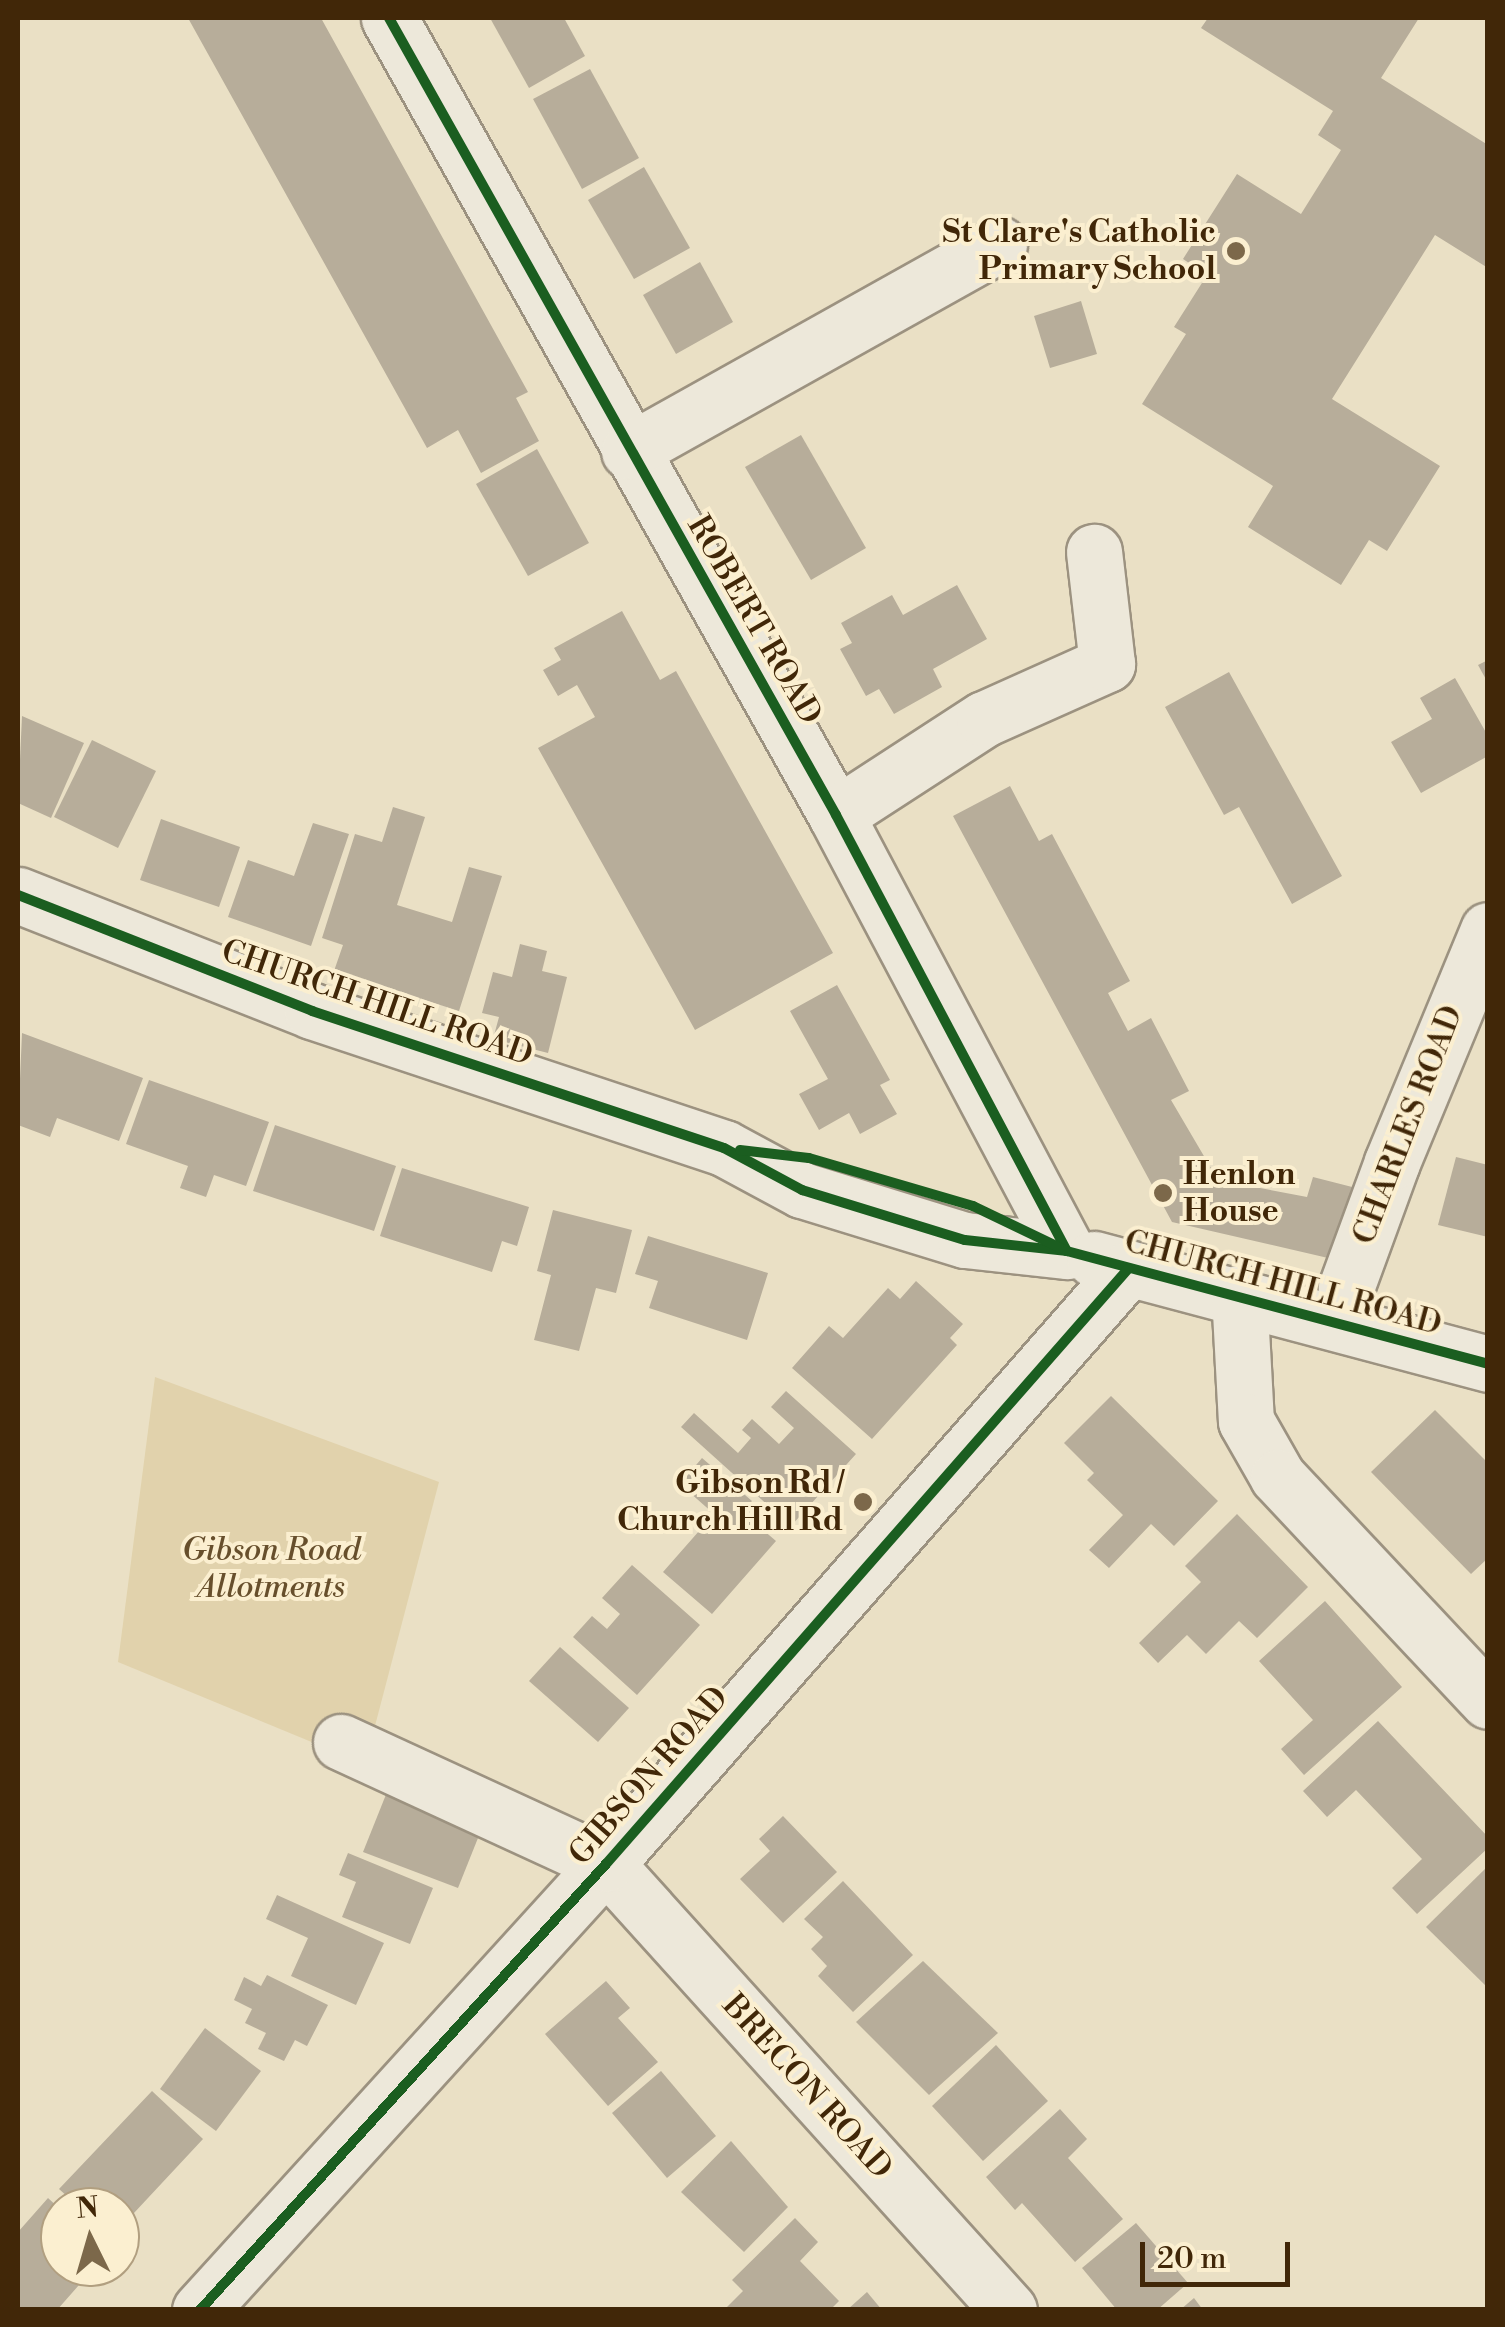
<!DOCTYPE html>
<style>
body{margin:0}
#map{position:relative;width:1505px;height:2327px;overflow:hidden;background:#eae0c5;font-family:"Libre Bodoni",serif}
div>[style]{position:absolute}
.green>*{inset:0;background:#e1d2ac}
.building>*{inset:0;background:#b7ad9a}
.roads{filter:drop-shadow(2px 0 #9c9280) drop-shadow(-2px 0 #9c9280) drop-shadow(0 2px #9c9280) drop-shadow(0 -2px #9c9280)}
.minor>*{height:55px;margin:-27.5px;padding:0 27.5px;transform-origin:27.5px;border-radius:27.5px;background:#ede8da}
.cycleway>*{height:10px;margin:-5px;padding:0 5px;transform-origin:5px;border-radius:5px;background:#1b5e20}
.dots>*{width:28px;height:28px;translate:-50% -50%;box-sizing:border-box;border:5px solid #fbefd0;border-radius:50%}
span{translate:-50% -50%;white-space:nowrap;text-align:center;line-height:1.15;-webkit-text-stroke:8px #fbefd0;paint-order:stroke}
.poi-label{font-size:32px;color:#412708;font-weight:700}
.right{translate:-100% -50%;text-align:right}
.left{translate:0 -50%;text-align:left}
.street-label{font-size:32px;color:#412708}
.park-label{font-size:32px;color:#674f2c;font-style:italic}
.frame{position:absolute;inset:0;border:20px solid #412708;pointer-events:none}
.north{position:absolute;left:40px;top:2187px;width:100px;height:100px;box-sizing:border-box;background:#fbefd0;border:2px solid #b19f80;border-radius:50%;rotate:355deg;font-size:28px;font-weight:700;line-height:40px;text-align:center;color:#412708}
.north::after{content:'';display:block;margin:auto;width:35px;height:45px;background:#7c684a;clip-path:polygon(50% 0,100% 100%,50% 72%,0 100%)}
.scale{position:absolute;left:1140px;top:2242px;width:150px;height:45px;box-sizing:border-box;border:5px solid #412708;border-top:0;padding-left:12px;font-size:30px;line-height:35px;white-space:nowrap;color:#412708;-webkit-text-stroke:8px #fbefd0;paint-order:stroke}
</style>
<div id="map">
<div class="green">
<i style="clip-path:polygon(155px 1377px,439px 1482px,365px 1764px,118px 1662px)"></i>
</div>
<div class="building">
<i style="clip-path:polygon(188px 18px,321px 18px,528px 392px,516px 398px,539px 441px,481px 473px,458px 430px,427px 448px)"></i>
<i style="clip-path:polygon(490px 18px,564px 18px,585px 56px,529px 88px)"></i>
<i style="clip-path:polygon(1208px 18px,1419px 18px,1381px 78px,1488px 145px,1488px 268px,1435px 235px,1332px 399px,1440px 466px,1387px 551px,1369px 540px,1341px 585px,1248px 527px,1273px 486px,1142px 404px,1186px 334px,1174px 327px,1207px 275px,1183px 259px,1237px 174px,1301px 214px,1341px 150px,1318px 135px,1333px 111px,1201px 28px)"></i>
<i style="clip-path:polygon(590px 69px,639px 158px,582px 189px,533px 99px)"></i>
<i style="clip-path:polygon(644px 167px,690px 248px,634px 279px,588px 200px)"></i>
<i style="clip-path:polygon(700px 262px,733px 322px,676px 354px,643px 295px)"></i>
<i style="clip-path:polygon(1081px 301px,1097px 354px,1050px 368px,1034px 316px)"></i>
<i style="clip-path:polygon(801px 435px,866px 548px,811px 580px,745px 467px)"></i>
<i style="clip-path:polygon(537px 449px,589px 543px,528px 576px,476px 484px)"></i>
<i style="clip-path:polygon(957px 585px,987px 639px,933px 669px,942px 687px,894px 714px,879px 689px,866px 696px,840px 649px,852px 643px,841px 623px,892px 595px,903px 615px)"></i>
<i style="clip-path:polygon(622px 611px,660px 680px,676px 671px,833px 953px,695px 1030px,538px 748px,595px 717px,577px 685px,558px 696px,543px 670px,561px 660px,554px 648px)"></i>
<i style="clip-path:polygon(1488px 660px,1488px 683px,1478px 665px)"></i>
<i style="clip-path:polygon(1229px 672px,1342px 876px,1292px 904px,1239px 807px,1224px 815px,1165px 707px)"></i>
<i style="clip-path:polygon(1455px 678px,1488px 736px,1488px 756px,1421px 793px,1391px 742px,1432px 719px,1420px 698px)"></i>
<i style="clip-path:polygon(22px 716px,84px 743px,51px 818px,18px 803px)"></i>
<i style="clip-path:polygon(92px 740px,156px 771px,118px 848px,54px 817px)"></i>
<i style="clip-path:polygon(1010px 786px,1039px 841px,1052px 834px,1130px 981px,1108px 993px,1128px 1031px,1151px 1018px,1189px 1091px,1171px 1100px,1218px 1180px,1307px 1197px,1313px 1177px,1360px 1189px,1341px 1261px,1172px 1222px,953px 816px)"></i>
<i style="clip-path:polygon(393px 807px,425px 817px,397px 905px,452px 922px,469px 867px,502px 876px,459px 1011px,334px 971px,343px 945px,322px 938px,355px 834px,382px 842px)"></i>
<i style="clip-path:polygon(161px 819px,240px 847px,219px 907px,140px 880px)"></i>
<i style="clip-path:polygon(313px 823px,349px 834px,311px 946px,228px 917px,248px 860px,294px 876px)"></i>
<i style="clip-path:polygon(520px 944px,547px 951px,542px 971px,567px 977px,548px 1053px,493px 1039px,499px 1017px,482px 1013px,493px 972px,512px 977px)"></i>
<i style="clip-path:polygon(837px 985px,890px 1080px,880px 1085px,897px 1114px,860px 1134px,849px 1113px,819px 1130px,799px 1094px,828px 1079px,790px 1011px)"></i>
<i style="clip-path:polygon(22px 1033px,143px 1078px,119px 1141px,57px 1118px,50px 1137px,18px 1125px)"></i>
<i style="clip-path:polygon(149px 1080px,269px 1122px,246px 1186px,214px 1175px,206px 1197px,180px 1188px,188px 1166px,126px 1144px)"></i>
<i style="clip-path:polygon(275px 1125px,396px 1166px,374px 1231px,253px 1191px)"></i>
<i style="clip-path:polygon(1456px 1157px,1488px 1165px,1488px 1237px,1438px 1225px)"></i>
<i style="clip-path:polygon(402px 1168px,529px 1207px,517px 1246px,502px 1241px,492px 1272px,380px 1236px)"></i>
<i style="clip-path:polygon(553px 1210px,632px 1230px,616px 1293px,596px 1288px,579px 1351px,534px 1340px,551px 1275px,537px 1271px)"></i>
<i style="clip-path:polygon(648px 1236px,768px 1273px,747px 1340px,649px 1308px,658px 1281px,635px 1274px)"></i>
<i style="clip-path:polygon(916px 1281px,963px 1324px,950px 1338px,957px 1345px,872px 1439px,792px 1368px,829px 1326px,843px 1338px,888px 1288px,900px 1299px)"></i>
<i style="clip-path:polygon(786px 1391px,856px 1454px,791px 1526px,681px 1427px,694px 1413px,738px 1453px,751px 1438px,742px 1430px,752px 1419px,779px 1444px,794px 1428px,771px 1407px)"></i>
<i style="clip-path:polygon(1111px 1396px,1218px 1501px,1174px 1546px,1151px 1524px,1109px 1568px,1089px 1550px,1123px 1515px,1087px 1480px,1094px 1473px,1064px 1443px)"></i>
<i style="clip-path:polygon(1435px 1410px,1488px 1463px,1488px 1558px,1471px 1574px,1371px 1472px)"></i>
<i style="clip-path:polygon(702px 1458px,752px 1501px,742px 1512px,776px 1541px,712px 1614px,663px 1572px,714px 1514px,680px 1484px)"></i>
<i style="clip-path:polygon(1237px 1514px,1308px 1587px,1257px 1638px,1239px 1621px,1206px 1654px,1187px 1635px,1158px 1663px,1139px 1643px,1201px 1582px,1185px 1566px)"></i>
<i style="clip-path:polygon(632px 1565px,700px 1625px,637px 1695px,573px 1637px,592px 1616px,607px 1629px,620px 1614px,602px 1598px)"></i>
<i style="clip-path:polygon(1325px 1601px,1402px 1687px,1304px 1775px,1281px 1749px,1313px 1720px,1259px 1661px)"></i>
<i style="clip-path:polygon(560px 1647px,629px 1708px,598px 1742px,529px 1681px)"></i>
<i style="clip-path:polygon(1378px 1721px,1488px 1837px,1488px 1848px,1417px 1914px,1392px 1888px,1422px 1859px,1356px 1790px,1327px 1817px,1303px 1791px)"></i>
<i style="clip-path:polygon(389px 1787px,484px 1823px,458px 1888px,363px 1852px)"></i>
<i style="clip-path:polygon(783px 1816px,837px 1872px,783px 1923px,740px 1879px,770px 1851px,759px 1839px)"></i>
<i style="clip-path:polygon(348px 1853px,433px 1888px,410px 1944px,342px 1917px,356px 1882px,339px 1875px)"></i>
<i style="clip-path:polygon(1488px 1866px,1488px 1988px,1426px 1927px)"></i>
<i style="clip-path:polygon(843px 1881px,913px 1955px,853px 2012px,818px 1976px,827px 1966px,811px 1949px,823px 1937px,804px 1919px)"></i>
<i style="clip-path:polygon(277px 1895px,384px 1943px,356px 2005px,291px 1976px,308px 1938px,266px 1919px)"></i>
<i style="clip-path:polygon(923px 1961px,998px 2033px,929px 2095px,856px 2022px)"></i>
<i style="clip-path:polygon(267px 1975px,328px 2005px,307px 2046px,295px 2040px,284px 2061px,258px 2049px,266px 2033px,245px 2023px,252px 2009px,234px 2000px,244px 1977px,261px 1986px)"></i>
<i style="clip-path:polygon(606px 1981px,630px 2008px,618px 2018px,658px 2062px,608px 2106px,545px 2034px)"></i>
<i style="clip-path:polygon(205px 2028px,261px 2071px,216px 2131px,160px 2089px)"></i>
<i style="clip-path:polygon(996px 2045px,1048px 2101px,983px 2161px,932px 2106px)"></i>
<i style="clip-path:polygon(661px 2071px,716px 2136px,667px 2178px,612px 2113px)"></i>
<i style="clip-path:polygon(152px 2091px,203px 2139px,120px 2228px,120px 2207px,79px 2207px,59px 2189px)"></i>
<i style="clip-path:polygon(1060px 2109px,1087px 2139px,1068px 2158px,1123px 2219px,1075px 2262px,1022px 2203px,1015px 2210px,986px 2177px)"></i>
<i style="clip-path:polygon(731px 2141px,788px 2207px,744px 2252px,681px 2192px)"></i>
<i style="clip-path:polygon(48px 2198px,60px 2209px,60px 2267px,82px 2267px,72px 2278px,79px 2285px,57px 2310px,18px 2310px,18px 2232px)"></i>
<i style="clip-path:polygon(795px 2218px,818px 2242px,800px 2261px,839px 2301px,830px 2310px,724px 2310px,743px 2291px,732px 2280px)"></i>
<i style="clip-path:polygon(1136px 2223px,1188px 2283px,1157px 2310px,1117px 2310px,1082px 2268px)"></i>
<i style="clip-path:polygon(867px 2292px,882px 2310px,847px 2310px)"></i>
<i style="clip-path:polygon(1194px 2298px,1203px 2310px,1180px 2310px)"></i>
</div>
<div class="roads">
<div class="minor">
<i style="left:389px;top:18px;width:914px;rotate:60.71deg"></i>
<i style="left:836px;top:815px;width:493px;rotate:62.1deg"></i>
<i style="left:629px;top:451px;width:424px;rotate:-29.2deg"></i>
<i style="left:836px;top:815px;width:176px;rotate:-33deg"></i>
<i style="left:984px;top:719px;width:135px;rotate:-24.1deg"></i>
<i style="left:1107px;top:664px;width:113px;rotate:-96.6deg"></i>
<i style="left:18px;top:895px;width:316px;rotate:21.5deg"></i>
<i style="left:312px;top:1011px;width:434px;rotate:18.4deg"></i>
<i style="left:724px;top:1148px;width:89px;rotate:28.3deg"></i>
<i style="left:802px;top:1190px;width:170px;rotate:17.1deg"></i>
<i style="left:965px;top:1240px;width:103px;rotate:6.2deg"></i>
<i style="left:1094px;top:1259px;width:408px;rotate:14.9deg"></i>
<i style="left:1239px;top:1293px;width:128px;rotate:86.9deg"></i>
<i style="left:1246px;top:1421px;width:64px;rotate:60.3deg"></i>
<i style="left:1278px;top:1477px;width:307px;rotate:46.8deg"></i>
<i style="left:1344px;top:1324px;width:36px;rotate:-87deg"></i>
<i style="left:1346px;top:1288px;width:134px;rotate:-69.9deg"></i>
<i style="left:1392px;top:1162px;width:251px;rotate:-67.5deg"></i>
<i style="left:341px;top:1742px;width:292px;rotate:24.7deg"></i>
<i style="left:606px;top:1864px;width:601px;rotate:47.9deg"></i>
<i style="left:200px;top:2310px;width:603px;rotate:-47.69deg"></i>
<i style="left:606px;top:1864px;width:792px;rotate:-48.74deg"></i>
</div>
</div>
<div class="cycleway">
<i style="left:389px;top:18px;width:914px;rotate:60.71deg"></i>
<i style="left:836px;top:815px;width:493px;rotate:62.1deg"></i>
<i style="left:18px;top:895px;width:316px;rotate:21.5deg"></i>
<i style="left:312px;top:1011px;width:434px;rotate:18.4deg"></i>
<i style="left:724px;top:1148px;width:89px;rotate:28.3deg"></i>
<i style="left:802px;top:1190px;width:170px;rotate:17.1deg"></i>
<i style="left:965px;top:1240px;width:103px;rotate:6.2deg"></i>
<i style="left:740px;top:1150px;width:69px;rotate:6.6deg"></i>
<i style="left:809px;top:1158px;width:171px;rotate:16.3deg"></i>
<i style="left:973px;top:1206px;width:104px;rotate:25.6deg"></i>
<i style="left:1067px;top:1251px;width:436px;rotate:15deg"></i>
<i style="left:200px;top:2310px;width:603px;rotate:-47.69deg"></i>
<i style="left:606px;top:1864px;width:792px;rotate:-48.74deg"></i>
</div>
<div class="dots">
<i style="left:1236px;top:251px;background:#7c684a"></i>
<i style="left:1163px;top:1193px;background:#7c684a"></i>
<i style="left:863px;top:1502px;background:#7c684a"></i>
</div>
<div class="poi-label">
<span class="right" style="left:1216px;top:251px">St Clare's Catholic<br>Primary School</span>
<span class="left" style="left:1183px;top:1193px">Henlon<br>House</span>
<span class="right" style="left:843px;top:1502px">Gibson Rd /<br>Church Hill Rd</span>
</div>
<div class="street-label">
<span style="left:754px;top:620px;rotate:60deg">ROBERT ROAD</span>
<span style="left:377px;top:1003px;rotate:19deg">CHURCH HILL ROAD</span>
<span style="left:1408px;top:1125px;rotate:-69deg">CHARLES ROAD</span>
<span style="left:1283px;top:1283px;rotate:15deg">CHURCH HILL ROAD</span>
<span style="left:649px;top:1776px;rotate:-49deg">GIBSON ROAD</span>
<span style="left:807px;top:2087px;rotate:48deg">BRECON ROAD</span>
</div>
<div class="park-label">
<span style="left:271px;top:1569px">Gibson Road<br>Allotments</span>
</div>
<div class="frame"></div>
<div class="north">N</div>
<div class="scale">20 m</div>
</div>
